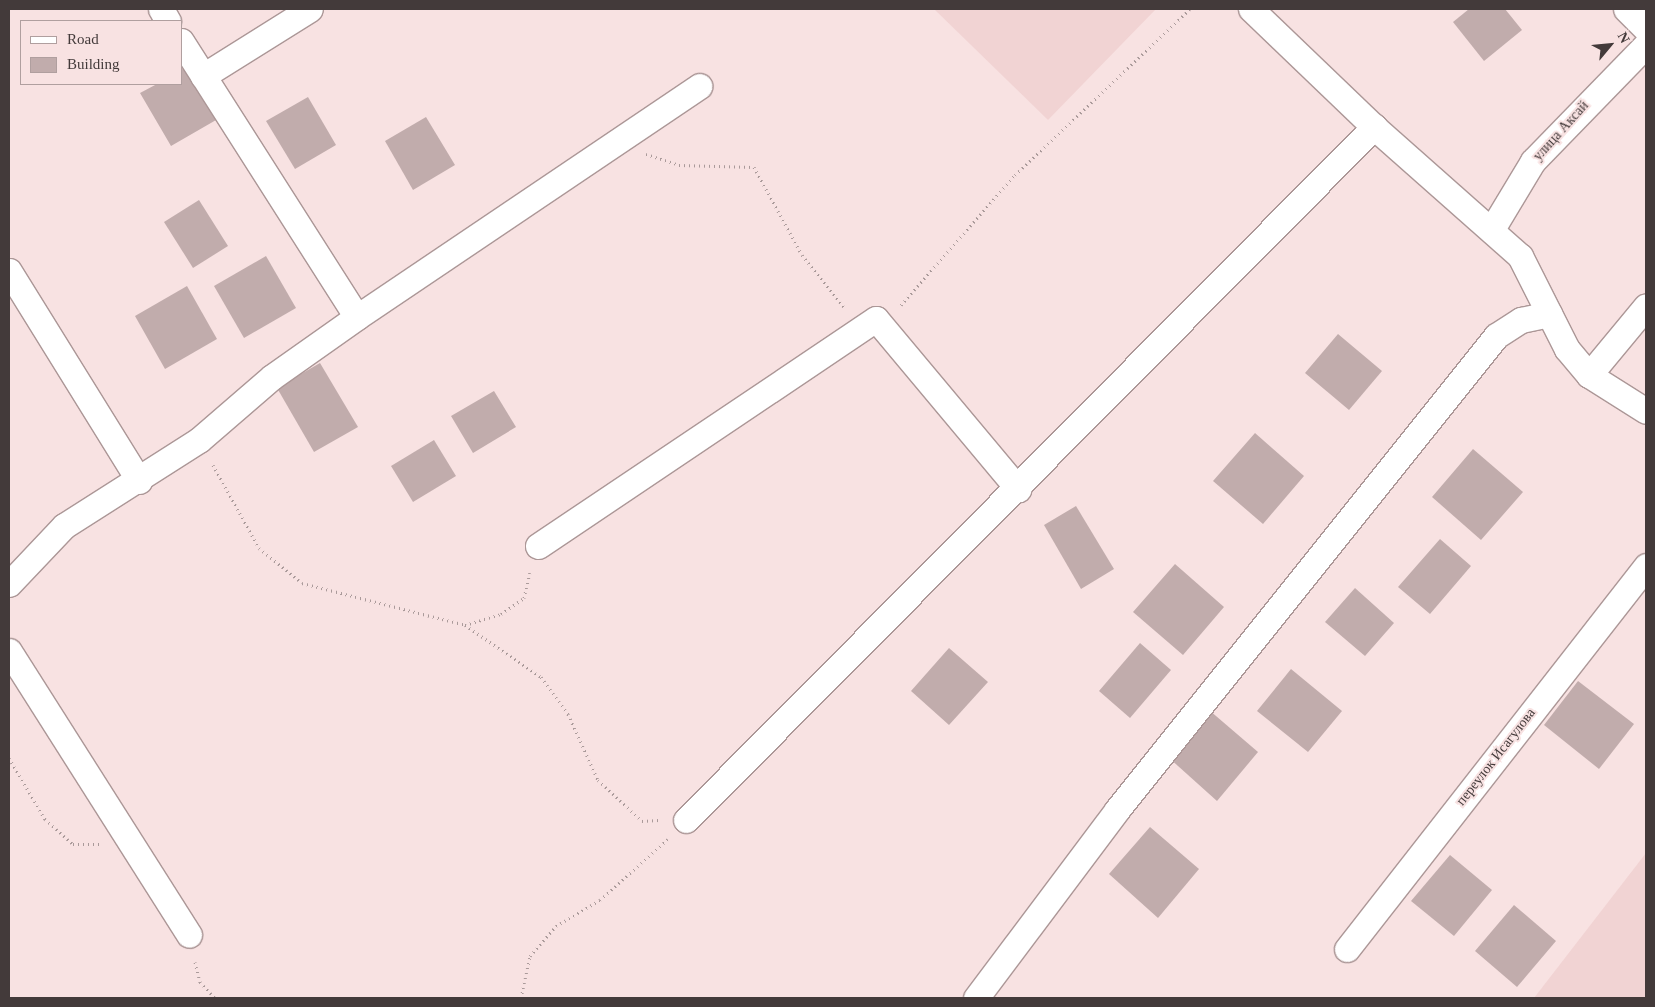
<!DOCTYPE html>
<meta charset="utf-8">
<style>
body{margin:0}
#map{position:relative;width:1655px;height:1007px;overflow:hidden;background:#f8e2e2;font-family:"Times New Roman",serif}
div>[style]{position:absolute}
.built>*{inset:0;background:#f1d3d3}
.building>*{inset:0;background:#c1acac}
.path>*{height:3px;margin-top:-1.5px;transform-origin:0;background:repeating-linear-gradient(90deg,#aa9a9a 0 1px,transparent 0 5px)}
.roads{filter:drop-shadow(1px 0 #ac9797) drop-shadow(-1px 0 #ac9797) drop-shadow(0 1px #ac9797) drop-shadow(0 -1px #ac9797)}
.street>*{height:25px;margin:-12.5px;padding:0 12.5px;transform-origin:12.5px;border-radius:12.5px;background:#fff}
span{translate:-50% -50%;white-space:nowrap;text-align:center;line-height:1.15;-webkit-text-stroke:4px #f8e2e2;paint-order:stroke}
.street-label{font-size:14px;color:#433a3a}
.frame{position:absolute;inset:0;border:10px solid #433a3a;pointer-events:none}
.legend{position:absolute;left:20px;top:20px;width:162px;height:65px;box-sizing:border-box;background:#f8e2e2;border:1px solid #b09f9f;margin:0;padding:6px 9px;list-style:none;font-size:15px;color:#433a3a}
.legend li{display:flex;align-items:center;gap:10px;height:25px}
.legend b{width:25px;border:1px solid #b09f9f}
.north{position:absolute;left:1585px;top:20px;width:50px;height:50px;-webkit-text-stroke:4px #f8e2e2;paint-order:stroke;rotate:62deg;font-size:14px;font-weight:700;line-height:20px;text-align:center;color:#433a3a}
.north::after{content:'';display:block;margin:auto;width:18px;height:22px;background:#433a3a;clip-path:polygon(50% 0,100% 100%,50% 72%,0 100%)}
</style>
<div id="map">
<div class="built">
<i style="clip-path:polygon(934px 9px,1156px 9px,1048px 120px)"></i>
<i style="clip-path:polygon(1646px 853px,1646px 998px,1534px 998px)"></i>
</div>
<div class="building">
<i style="clip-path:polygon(1469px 9px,1505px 9px,1522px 30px,1484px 61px,1453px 22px)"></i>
<i style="clip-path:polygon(192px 63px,223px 116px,171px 146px,140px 93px,157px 84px,181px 84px,181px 70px)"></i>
<i style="clip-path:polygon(308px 97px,336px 145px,295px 169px,266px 121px)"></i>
<i style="clip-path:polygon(426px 117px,455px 165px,413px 190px,385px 141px)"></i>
<i style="clip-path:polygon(199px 200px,228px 246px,193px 268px,164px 222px)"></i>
<i style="clip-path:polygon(266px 256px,296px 308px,244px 338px,214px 286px)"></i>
<i style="clip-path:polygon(187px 286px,217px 339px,165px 369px,135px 316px)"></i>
<i style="clip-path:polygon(1338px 334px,1382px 371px,1349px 410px,1305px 373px)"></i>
<i style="clip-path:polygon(320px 363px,358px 427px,314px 452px,277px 388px)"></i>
<i style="clip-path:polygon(494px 391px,516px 427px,473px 453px,451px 416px)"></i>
<i style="clip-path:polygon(1255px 433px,1304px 476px,1263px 524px,1213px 481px)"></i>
<i style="clip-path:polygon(434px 440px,456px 476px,413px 502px,391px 466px)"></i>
<i style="clip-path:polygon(1473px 449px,1523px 492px,1481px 540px,1432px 497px)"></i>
<i style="clip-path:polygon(1076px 506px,1114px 569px,1081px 589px,1044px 525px)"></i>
<i style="clip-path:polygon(1440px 539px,1471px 566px,1430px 614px,1398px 587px)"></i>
<i style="clip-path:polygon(1175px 564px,1224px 607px,1183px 655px,1133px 612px)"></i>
<i style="clip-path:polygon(1355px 588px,1394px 623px,1365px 656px,1325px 622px)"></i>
<i style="clip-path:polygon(1140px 643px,1171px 670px,1130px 718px,1099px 691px)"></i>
<i style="clip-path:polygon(949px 648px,988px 682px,949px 725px,911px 691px)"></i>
<i style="clip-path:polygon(1291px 669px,1342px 711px,1308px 752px,1257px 711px)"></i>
<i style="clip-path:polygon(1578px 681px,1634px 724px,1599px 769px,1544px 725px)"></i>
<i style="clip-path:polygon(1209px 710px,1258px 752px,1217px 801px,1168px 757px)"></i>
<i style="clip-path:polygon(1150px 827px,1199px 869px,1158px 918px,1109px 874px)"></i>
<i style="clip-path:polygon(1450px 855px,1492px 890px,1454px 936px,1411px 901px)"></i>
<i style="clip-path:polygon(1514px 905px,1556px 941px,1517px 987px,1475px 951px)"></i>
</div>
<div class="path">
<i style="left:646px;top:154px;width:35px;rotate:18deg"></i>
<i style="left:679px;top:165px;width:75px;rotate:1.5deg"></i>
<i style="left:754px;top:167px;width:100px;rotate:61.4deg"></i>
<i style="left:802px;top:255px;width:67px;rotate:51.1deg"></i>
<i style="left:901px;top:305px;width:173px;rotate:-48.8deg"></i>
<i style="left:1015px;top:175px;width:241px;rotate:-43.5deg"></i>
<i style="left:213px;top:465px;width:95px;rotate:61deg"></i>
<i style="left:259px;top:548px;width:55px;rotate:39.1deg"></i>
<i style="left:302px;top:583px;width:168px;rotate:14.4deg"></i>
<i style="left:465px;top:625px;width:92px;rotate:34.4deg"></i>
<i style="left:541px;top:677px;width:46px;rotate:53.9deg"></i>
<i style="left:568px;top:714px;width:72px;rotate:65.6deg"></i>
<i style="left:598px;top:780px;width:60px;rotate:43deg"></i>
<i style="left:642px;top:821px;width:17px;rotate:-3deg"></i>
<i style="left:465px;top:625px;width:38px;rotate:-17deg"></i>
<i style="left:501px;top:614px;width:28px;rotate:-35deg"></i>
<i style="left:524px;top:598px;width:26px;rotate:-77deg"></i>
<i style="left:9px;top:758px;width:71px;rotate:59.5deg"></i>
<i style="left:45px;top:819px;width:38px;rotate:42deg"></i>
<i style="left:73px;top:844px;width:26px"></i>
<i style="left:195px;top:962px;width:21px;rotate:76deg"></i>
<i style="left:200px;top:982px;width:22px;rotate:47deg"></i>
<i style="left:521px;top:998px;width:43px;rotate:-77.9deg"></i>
<i style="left:530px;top:956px;width:40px;rotate:-49deg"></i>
<i style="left:556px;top:926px;width:51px;rotate:-30.6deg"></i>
<i style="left:600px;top:900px;width:91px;rotate:-41.9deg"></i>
</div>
<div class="roads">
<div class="street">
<i style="left:161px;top:9px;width:14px;rotate:60deg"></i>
<i style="left:1251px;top:9px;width:170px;rotate:43.8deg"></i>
<i style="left:1374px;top:127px;width:195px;rotate:41.5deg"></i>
<i style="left:1520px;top:256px;width:104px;rotate:63.2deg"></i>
<i style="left:1567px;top:349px;width:34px;rotate:50deg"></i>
<i style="left:1589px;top:375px;width:67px;rotate:32.3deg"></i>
<i style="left:1626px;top:9px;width:28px;rotate:45deg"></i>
<i style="left:181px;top:41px;width:327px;rotate:57.5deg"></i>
<i style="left:203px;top:76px;width:126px;rotate:-32.1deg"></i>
<i style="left:1492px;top:229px;width:79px;rotate:-58.9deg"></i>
<i style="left:1533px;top:161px;width:162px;rotate:-45.8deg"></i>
<i style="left:9px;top:271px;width:247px;rotate:58.2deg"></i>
<i style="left:1589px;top:375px;width:89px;rotate:-50.4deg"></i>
<i style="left:538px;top:546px;width:407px;rotate:-33.9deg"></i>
<i style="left:876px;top:319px;width:222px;rotate:50.1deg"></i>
<i style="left:9px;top:584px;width:80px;rotate:-46.5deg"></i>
<i style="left:64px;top:526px;width:160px;rotate:-32.5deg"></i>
<i style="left:199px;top:440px;width:96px;rotate:-40.8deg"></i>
<i style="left:272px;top:377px;width:104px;rotate:-35.2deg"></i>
<i style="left:357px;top:317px;width:413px;rotate:-34deg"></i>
<i style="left:9px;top:651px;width:336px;rotate:57.6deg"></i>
<i style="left:686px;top:820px;width:977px;rotate:-45.21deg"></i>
<i style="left:1347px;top:949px;width:486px;rotate:-52deg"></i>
<i style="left:976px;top:998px;width:235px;rotate:-53.1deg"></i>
<i style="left:1117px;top:810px;width:607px;rotate:-51.35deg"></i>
<i style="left:1496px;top:336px;width:30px;rotate:-33deg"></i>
<i style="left:1521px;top:320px;width:29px;rotate:-12deg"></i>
</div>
</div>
<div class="street-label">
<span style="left:1561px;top:131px;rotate:-48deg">улица Аксай</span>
<span style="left:1496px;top:757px;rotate:-52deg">переулок Исагулова</span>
</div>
<div class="frame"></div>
<ul class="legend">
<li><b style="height:6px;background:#fff"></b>Road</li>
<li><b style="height:14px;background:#c1acac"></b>Building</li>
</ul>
<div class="north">N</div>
</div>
